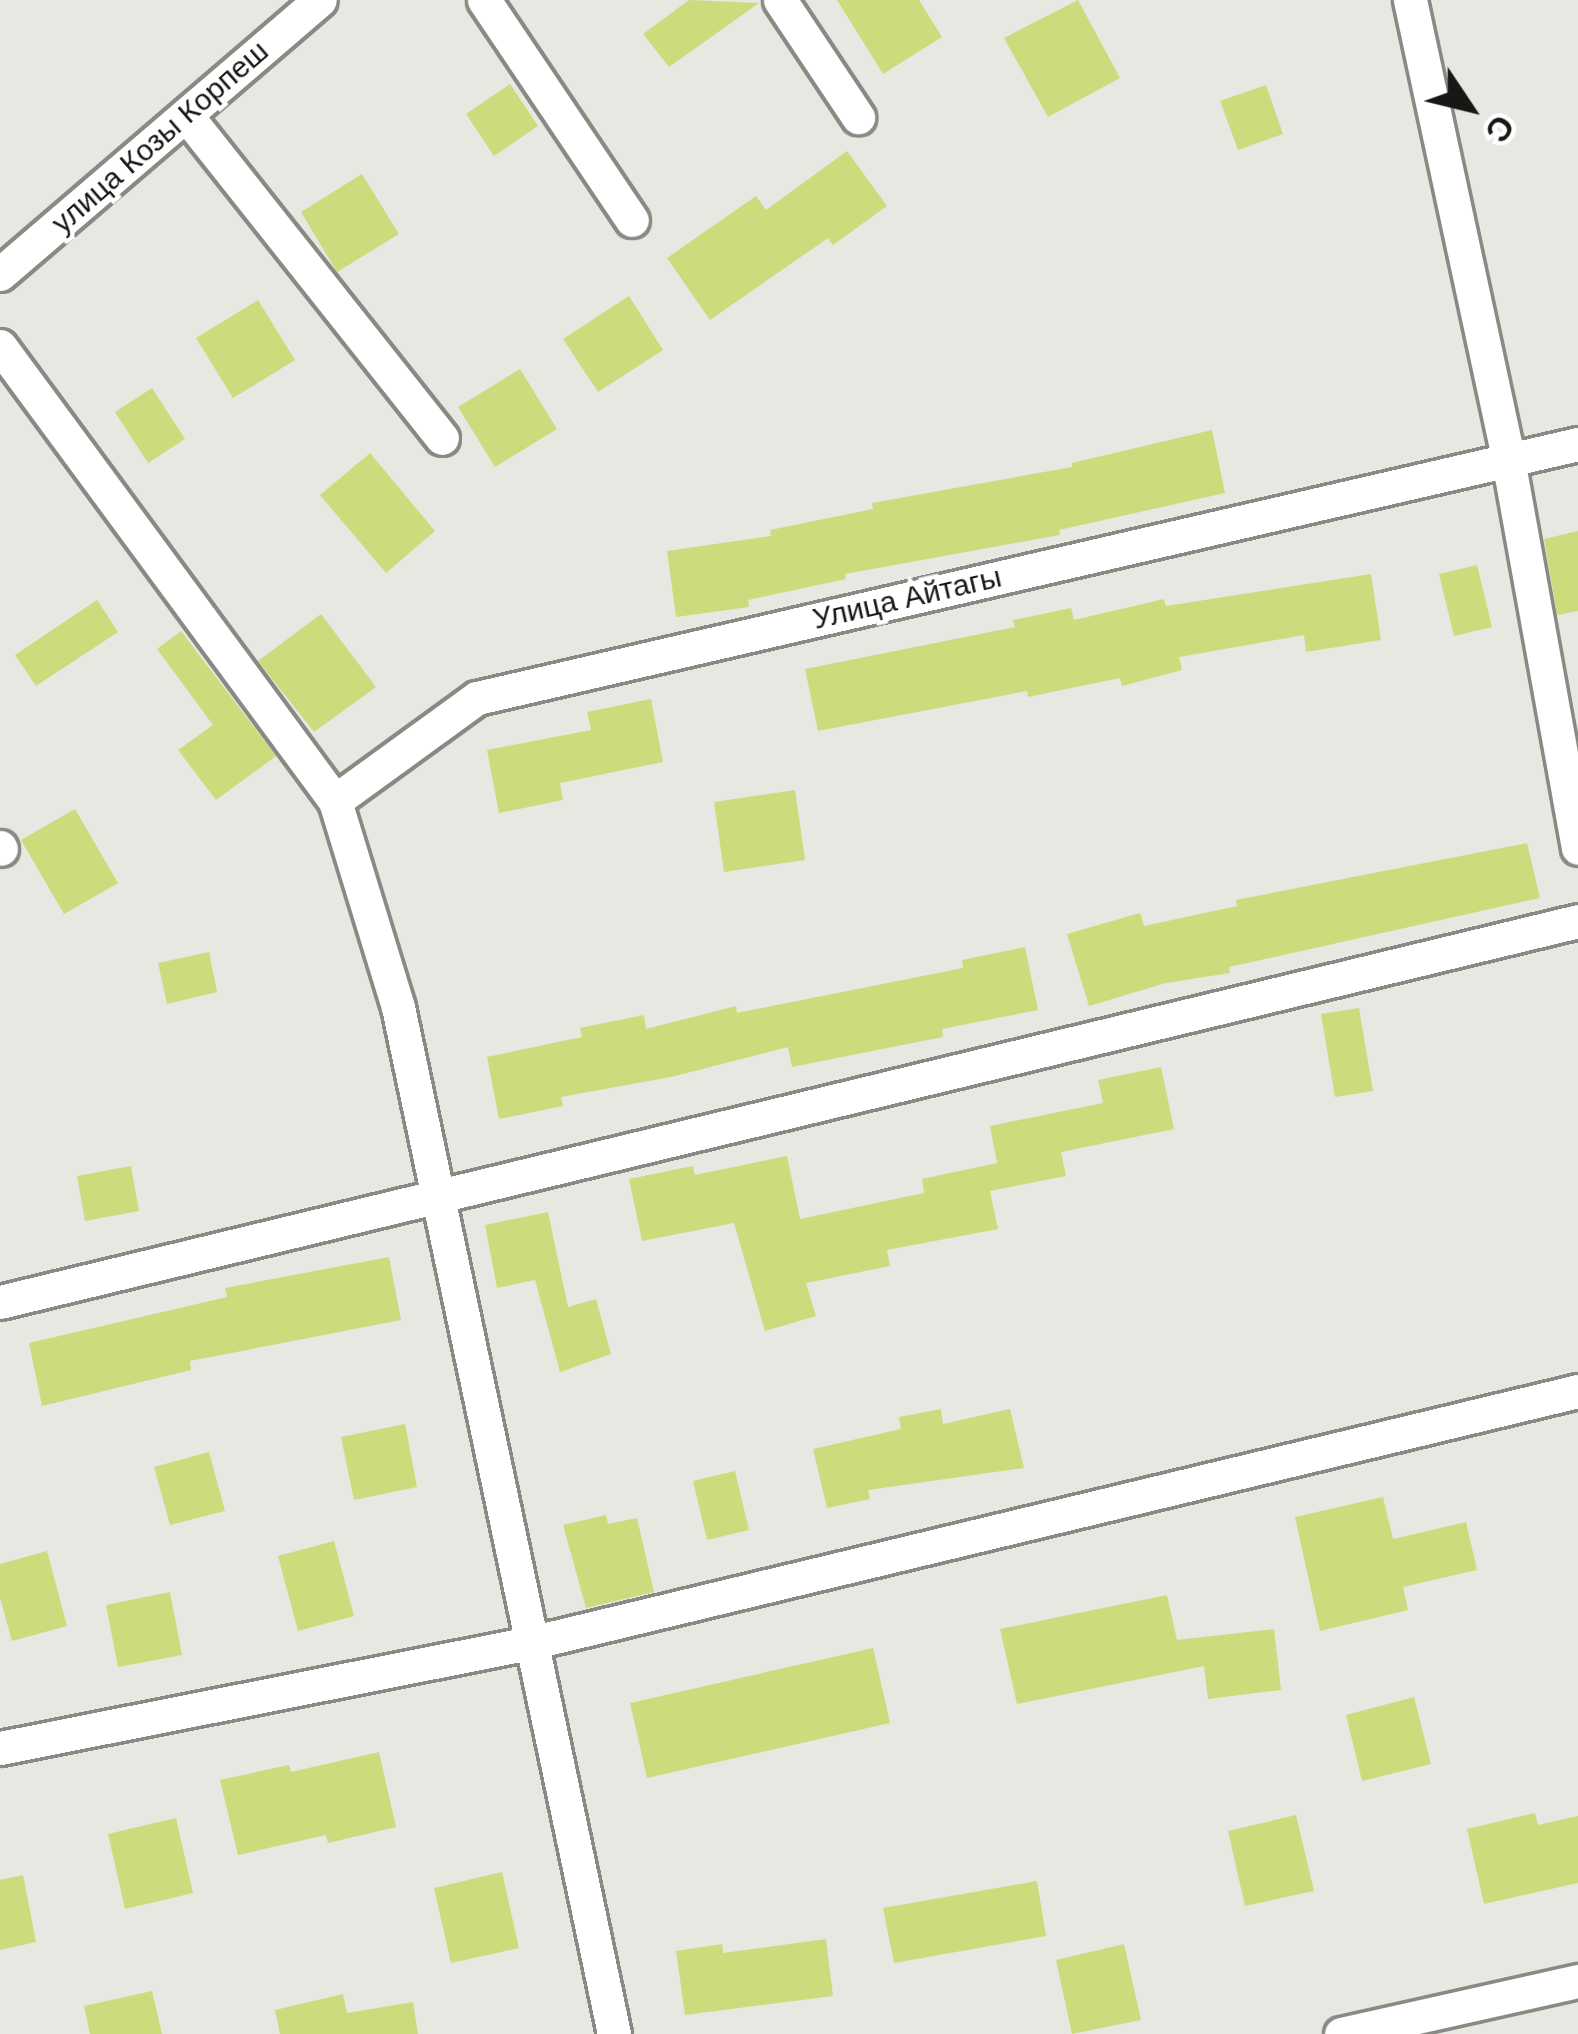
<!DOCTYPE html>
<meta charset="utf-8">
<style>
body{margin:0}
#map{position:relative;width:1578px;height:2034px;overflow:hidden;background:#e6e8e1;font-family:"DM Sans",sans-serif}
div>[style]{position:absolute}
.building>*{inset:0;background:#cbdc7d}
.roads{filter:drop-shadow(3px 0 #888a83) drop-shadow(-3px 0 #888a83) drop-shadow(0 3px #888a83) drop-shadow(0 -3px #888a83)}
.minor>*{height:33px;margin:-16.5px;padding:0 16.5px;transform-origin:16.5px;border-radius:16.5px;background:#fff}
span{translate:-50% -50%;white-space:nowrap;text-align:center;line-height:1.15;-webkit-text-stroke:9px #fff;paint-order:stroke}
.street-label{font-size:30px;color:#171715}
.north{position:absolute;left:1410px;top:48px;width:120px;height:120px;-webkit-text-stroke:9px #fff;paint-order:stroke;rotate:125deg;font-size:33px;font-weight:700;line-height:48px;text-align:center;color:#171715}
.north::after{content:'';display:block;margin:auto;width:42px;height:54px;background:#171715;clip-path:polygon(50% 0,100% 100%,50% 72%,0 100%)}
</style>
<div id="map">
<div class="building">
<i style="clip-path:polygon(689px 0,759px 3px,669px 67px,643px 34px)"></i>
<i style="clip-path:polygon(837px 0,919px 0,942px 37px,883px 74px)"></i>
<i style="clip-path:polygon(1078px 0,1120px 78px,1048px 117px,1004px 38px)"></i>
<i style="clip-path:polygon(510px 84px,538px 126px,494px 156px,466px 114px)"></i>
<i style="clip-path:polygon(1266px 85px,1283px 134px,1238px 150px,1220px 101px)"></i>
<i style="clip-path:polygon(847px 151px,887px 206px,833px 245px,828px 238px,710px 320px,667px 258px,756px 196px,766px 210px)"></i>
<i style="clip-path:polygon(362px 174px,399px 234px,337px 272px,301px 212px)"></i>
<i style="clip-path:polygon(629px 296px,663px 350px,598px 392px,563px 339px)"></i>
<i style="clip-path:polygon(258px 300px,295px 360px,233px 398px,196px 338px)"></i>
<i style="clip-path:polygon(520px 369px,557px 429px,495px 467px,458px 407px)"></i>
<i style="clip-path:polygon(152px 388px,185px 439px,148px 463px,115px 412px)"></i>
<i style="clip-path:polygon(1212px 430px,1225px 493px,1059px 530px,1060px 535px,845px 574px,846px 579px,748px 600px,749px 607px,676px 617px,667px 551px,771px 536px,770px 530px,873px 509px,872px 503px,1072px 467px,1072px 463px)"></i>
<i style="clip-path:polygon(370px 453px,435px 531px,386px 573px,320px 495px)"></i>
<i style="clip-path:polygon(1578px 531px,1578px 611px,1557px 615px,1544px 539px)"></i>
<i style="clip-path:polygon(1477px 565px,1492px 627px,1454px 636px,1439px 574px)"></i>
<i style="clip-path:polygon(1371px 574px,1381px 640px,1306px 652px,1304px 635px,1179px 657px,1182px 670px,1122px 686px,1120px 678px,1028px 697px,1027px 691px,818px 731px,805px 669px,1015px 627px,1013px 620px,1071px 608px,1074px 620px,1164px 599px,1166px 606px)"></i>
<i style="clip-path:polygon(97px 600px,118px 632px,36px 686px,15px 655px)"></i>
<i style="clip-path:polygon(321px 614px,376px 687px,314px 732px,258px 661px)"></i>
<i style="clip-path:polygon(181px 631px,276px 756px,216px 800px,178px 750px,213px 725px,157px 649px)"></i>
<i style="clip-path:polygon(651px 699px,663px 762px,560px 783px,563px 800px,499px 813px,487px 750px,591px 730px,587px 712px)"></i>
<i style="clip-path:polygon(795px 790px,805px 860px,724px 872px,714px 802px)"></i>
<i style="clip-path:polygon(75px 809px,118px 883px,64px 914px,21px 840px)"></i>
<i style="clip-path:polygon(1527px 843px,1540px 898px,1229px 967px,1230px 973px,1166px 983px,1089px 1006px,1067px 934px,1140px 913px,1144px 926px,1237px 906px,1236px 900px)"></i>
<i style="clip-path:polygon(1025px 947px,1038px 1010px,942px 1029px,943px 1037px,792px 1067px,788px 1047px,671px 1077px,561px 1097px,563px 1106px,499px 1119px,487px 1057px,582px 1037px,580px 1028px,644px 1015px,646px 1029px,736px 1006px,737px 1013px,963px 968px,962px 960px)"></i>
<i style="clip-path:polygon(209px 952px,217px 992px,167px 1004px,158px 963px)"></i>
<i style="clip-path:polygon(1359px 1008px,1373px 1091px,1335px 1097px,1321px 1014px)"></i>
<i style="clip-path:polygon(1161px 1067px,1174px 1129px,1061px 1152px,1066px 1176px,990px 1191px,998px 1229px,887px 1250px,890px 1266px,806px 1283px,816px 1316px,765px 1331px,734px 1223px,642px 1241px,629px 1179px,693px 1166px,695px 1175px,787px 1156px,800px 1219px,924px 1193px,922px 1179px,997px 1163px,990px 1126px,1103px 1103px,1098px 1080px)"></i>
<i style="clip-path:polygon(131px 1166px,139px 1211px,85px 1221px,77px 1176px)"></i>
<i style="clip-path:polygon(548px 1212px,568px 1307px,596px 1299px,611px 1354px,560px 1372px,535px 1280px,497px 1288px,485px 1225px)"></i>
<i style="clip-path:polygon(389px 1257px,401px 1320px,190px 1361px,191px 1370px,42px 1406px,29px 1343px,227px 1297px,225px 1288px)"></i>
<i style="clip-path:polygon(941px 1409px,943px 1424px,1010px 1409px,1024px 1468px,868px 1490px,870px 1499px,827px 1508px,813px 1449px,901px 1429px,899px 1417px)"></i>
<i style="clip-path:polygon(405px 1424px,417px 1487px,354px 1500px,341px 1437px)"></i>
<i style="clip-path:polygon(209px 1452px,225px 1511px,170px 1525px,154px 1467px)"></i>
<i style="clip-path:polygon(735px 1471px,749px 1530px,707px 1540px,693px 1481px)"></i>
<i style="clip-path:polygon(1383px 1497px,1393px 1539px,1466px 1522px,1477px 1570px,1403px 1587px,1408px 1610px,1320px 1631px,1295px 1517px)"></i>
<i style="clip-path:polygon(606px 1515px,608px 1524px,637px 1518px,654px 1592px,586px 1608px,563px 1525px)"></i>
<i style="clip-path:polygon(334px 1541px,354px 1616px,298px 1631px,278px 1556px)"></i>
<i style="clip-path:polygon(47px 1551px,67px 1626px,12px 1641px,0 1598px,0 1564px)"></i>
<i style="clip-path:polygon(170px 1592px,182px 1655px,118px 1667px,106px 1605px)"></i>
<i style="clip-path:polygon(1167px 1595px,1177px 1640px,1274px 1629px,1281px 1690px,1208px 1699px,1204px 1666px,1017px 1704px,1000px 1629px)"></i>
<i style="clip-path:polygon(873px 1648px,890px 1723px,647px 1778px,630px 1703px)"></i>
<i style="clip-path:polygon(1414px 1697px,1431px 1764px,1362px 1781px,1346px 1715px)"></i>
<i style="clip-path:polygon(379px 1752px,396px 1827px,328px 1843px,326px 1835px,238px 1855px,220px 1780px,289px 1765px,291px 1772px)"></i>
<i style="clip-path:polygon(1535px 1813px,1538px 1825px,1578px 1816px,1578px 1883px,1484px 1904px,1467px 1829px)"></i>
<i style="clip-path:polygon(1296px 1815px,1314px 1891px,1245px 1906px,1228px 1831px)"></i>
<i style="clip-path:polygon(176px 1818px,193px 1893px,125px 1909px,108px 1834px)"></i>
<i style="clip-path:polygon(502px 1872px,519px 1948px,451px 1963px,434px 1888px)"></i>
<i style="clip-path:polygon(23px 1875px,36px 1942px,0 1950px,0 1880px)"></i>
<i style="clip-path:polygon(1037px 1881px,1046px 1936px,894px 1963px,883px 1908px)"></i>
<i style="clip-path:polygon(826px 1939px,833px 1996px,685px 2015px,676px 1951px,722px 1944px,723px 1953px)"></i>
<i style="clip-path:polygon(1124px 1944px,1141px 2020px,1072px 2034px,1056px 1960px)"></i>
<i style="clip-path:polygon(152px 1991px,162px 2034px,90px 2034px,84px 2006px)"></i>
<i style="clip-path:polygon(343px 1994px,347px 2013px,413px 2002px,418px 2034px,280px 2034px,275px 2010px)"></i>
</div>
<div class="roads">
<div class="minor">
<i style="left:484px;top:0;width:265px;rotate:56.1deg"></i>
<i style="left:780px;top:0;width:141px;rotate:56.3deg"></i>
<i style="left:1410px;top:0;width:469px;rotate:77.9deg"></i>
<i style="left:1508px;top:459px;width:395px;rotate:79.8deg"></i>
<i style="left:186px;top:115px;width:412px;rotate:51.6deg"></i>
<i style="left:0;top:274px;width:421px;rotate:-40.6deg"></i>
<i style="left:0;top:346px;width:565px;rotate:53.64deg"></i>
<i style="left:335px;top:801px;width:215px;rotate:73deg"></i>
<i style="left:398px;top:1007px;width:1049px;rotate:78.12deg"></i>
<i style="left:335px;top:801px;width:175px;rotate:-36deg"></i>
<i style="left:477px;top:698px;width:1130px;rotate:-12.99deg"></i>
<i style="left:0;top:847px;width:2px;rotate:63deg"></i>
<i style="left:0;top:1302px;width:1623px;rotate:-13.57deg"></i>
<i style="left:0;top:1748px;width:540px;rotate:-11.21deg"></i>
<i style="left:530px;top:1643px;width:1078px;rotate:-13.52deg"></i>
<i style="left:1341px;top:2034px;width:243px;rotate:-12.6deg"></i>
</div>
</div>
<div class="street-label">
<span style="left:160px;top:137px;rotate:-41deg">улица Козы Корпеш</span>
<span style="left:907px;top:598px;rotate:-13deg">Улица Айтагы</span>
</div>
<div class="north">С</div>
</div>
